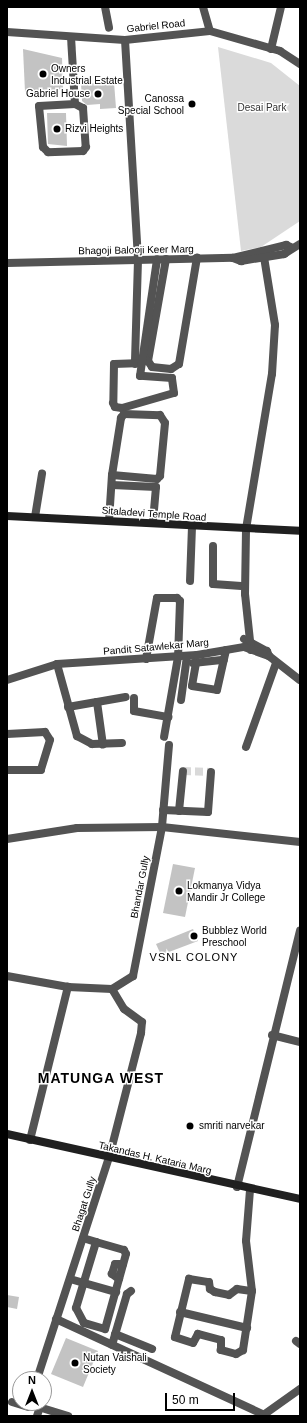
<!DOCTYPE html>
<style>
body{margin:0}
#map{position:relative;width:307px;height:1423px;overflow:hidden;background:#fff;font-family:Arial,sans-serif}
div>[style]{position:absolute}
.green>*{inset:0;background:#dadada}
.building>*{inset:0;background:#c3c3c3}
.minor-tunnel>*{height:8px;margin-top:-4px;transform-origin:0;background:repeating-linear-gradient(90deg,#d9d9d9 0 8px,transparent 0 12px)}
.minor>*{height:8px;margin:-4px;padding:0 4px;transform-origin:4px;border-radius:4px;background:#535353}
.tertiary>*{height:8px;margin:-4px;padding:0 4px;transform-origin:4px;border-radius:4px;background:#535353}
.secondary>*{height:8px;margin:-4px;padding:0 4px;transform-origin:4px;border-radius:4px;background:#202020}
.dots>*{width:11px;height:11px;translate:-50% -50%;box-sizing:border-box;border:2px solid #fff;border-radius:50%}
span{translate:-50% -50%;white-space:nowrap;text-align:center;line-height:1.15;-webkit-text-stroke:3px #fff;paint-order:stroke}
.street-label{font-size:10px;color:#000}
.poi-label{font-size:10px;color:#000}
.left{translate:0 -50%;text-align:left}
.right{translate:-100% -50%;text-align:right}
.park-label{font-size:10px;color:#313131}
.neighbourhood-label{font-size:11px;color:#000;letter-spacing:1px}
.district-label{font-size:14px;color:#000;font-weight:700;letter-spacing:1px}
.frame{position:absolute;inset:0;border:8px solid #000;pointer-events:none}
.north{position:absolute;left:12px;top:1371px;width:40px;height:40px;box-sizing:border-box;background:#fff;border:1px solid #999;border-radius:50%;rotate:0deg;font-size:11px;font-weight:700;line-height:16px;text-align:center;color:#000}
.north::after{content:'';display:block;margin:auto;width:14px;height:18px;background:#000;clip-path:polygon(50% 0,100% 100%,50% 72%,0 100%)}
.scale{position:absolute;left:165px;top:1393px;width:70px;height:18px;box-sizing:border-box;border:2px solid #000;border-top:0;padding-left:5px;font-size:12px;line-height:14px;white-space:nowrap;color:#000;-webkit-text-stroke:3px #fff;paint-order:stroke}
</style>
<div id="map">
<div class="green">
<i style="clip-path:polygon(218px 47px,271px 63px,300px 86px,300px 221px,261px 247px,241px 251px)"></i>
</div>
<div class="building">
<i style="clip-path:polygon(23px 49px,62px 58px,63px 89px,25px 92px)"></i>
<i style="clip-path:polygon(114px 82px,116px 108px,100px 109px,100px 104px,87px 105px,82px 101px,81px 84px)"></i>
<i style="clip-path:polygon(47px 113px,66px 113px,67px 146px,48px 144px)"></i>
<i style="clip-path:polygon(173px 864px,195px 868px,185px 917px,163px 913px)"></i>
<i style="clip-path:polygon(193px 929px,198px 941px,161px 955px,156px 944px)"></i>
<i style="clip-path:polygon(7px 1295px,19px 1297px,17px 1309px,7px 1307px)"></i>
<i style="clip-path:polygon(66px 1338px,98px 1351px,83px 1387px,51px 1374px)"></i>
</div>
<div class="minor-tunnel">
<i style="left:183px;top:771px;width:28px;rotate:2deg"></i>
</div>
<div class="minor">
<i style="left:105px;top:7px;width:21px;rotate:79deg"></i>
<i style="left:203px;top:7px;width:25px;rotate:74deg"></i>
<i style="left:71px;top:37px;width:67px;rotate:86.6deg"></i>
<i style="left:75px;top:104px;width:9px;rotate:27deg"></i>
<i style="left:83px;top:108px;width:39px;rotate:86deg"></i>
<i style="left:86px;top:147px;width:5px;rotate:127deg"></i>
<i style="left:83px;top:151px;width:35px;rotate:178deg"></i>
<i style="left:48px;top:152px;width:7px;rotate:-135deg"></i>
<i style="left:43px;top:147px;width:41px;rotate:-95.6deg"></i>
<i style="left:39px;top:106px;width:36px;rotate:-3deg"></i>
<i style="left:125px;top:40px;width:220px;rotate:86.6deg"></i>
<i style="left:138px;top:260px;width:104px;rotate:91.7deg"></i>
<i style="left:271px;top:49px;width:43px;rotate:-76.6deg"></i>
<i style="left:166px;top:259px;width:104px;rotate:100deg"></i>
<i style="left:148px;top:361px;width:7px;rotate:56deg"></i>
<i style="left:152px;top:367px;width:19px;rotate:6deg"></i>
<i style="left:171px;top:369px;width:9px;rotate:-32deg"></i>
<i style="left:179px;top:364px;width:108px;rotate:-80.4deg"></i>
<i style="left:142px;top:363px;width:28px;rotate:178deg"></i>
<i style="left:114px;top:364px;width:39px;rotate:91deg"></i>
<i style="left:113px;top:403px;width:4px;rotate:63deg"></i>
<i style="left:115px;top:407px;width:7px;rotate:8deg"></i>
<i style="left:122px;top:408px;width:54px;rotate:-16.1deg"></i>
<i style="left:174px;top:393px;width:15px;rotate:-98deg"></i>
<i style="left:172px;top:378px;width:32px;rotate:-176deg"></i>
<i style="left:140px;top:376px;width:118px;rotate:-81.7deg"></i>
<i style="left:112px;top:485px;width:44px;rotate:2.6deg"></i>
<i style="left:156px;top:487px;width:36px;rotate:95deg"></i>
<i style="left:35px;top:517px;width:44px;rotate:-80.8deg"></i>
<i style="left:109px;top:521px;width:46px;rotate:-86.3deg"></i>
<i style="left:112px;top:475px;width:58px;rotate:-81deg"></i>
<i style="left:121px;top:418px;width:5px;rotate:-53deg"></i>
<i style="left:124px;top:414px;width:36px;rotate:2deg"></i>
<i style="left:160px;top:415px;width:9px;rotate:58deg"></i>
<i style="left:165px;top:423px;width:53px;rotate:95.4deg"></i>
<i style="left:160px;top:476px;width:4px;rotate:135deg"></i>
<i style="left:157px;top:479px;width:45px;rotate:-174.9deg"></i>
<i style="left:213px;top:546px;width:38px;rotate:90deg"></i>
<i style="left:213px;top:584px;width:32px;rotate:4deg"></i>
<i style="left:190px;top:581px;width:55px;rotate:-87.9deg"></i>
<i style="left:244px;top:639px;width:26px;rotate:28deg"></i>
<i style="left:267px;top:651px;width:5px;rotate:68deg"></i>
<i style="left:251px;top:650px;width:56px;rotate:-96.1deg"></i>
<i style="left:245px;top:594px;width:65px;rotate:-89.1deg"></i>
<i style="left:246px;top:529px;width:157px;rotate:-80.5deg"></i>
<i style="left:272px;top:374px;width:49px;rotate:-86.5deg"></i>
<i style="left:275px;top:325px;width:75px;rotate:-99.2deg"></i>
<i style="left:146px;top:659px;width:62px;rotate:-79.8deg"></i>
<i style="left:157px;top:598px;width:20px"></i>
<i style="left:177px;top:598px;width:4px;rotate:45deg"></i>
<i style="left:180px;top:601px;width:56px;rotate:92deg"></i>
<i style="left:178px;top:657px;width:81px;rotate:99.9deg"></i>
<i style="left:193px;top:663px;width:31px;rotate:-6deg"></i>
<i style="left:196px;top:663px;width:23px;rotate:100deg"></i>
<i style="left:192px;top:686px;width:25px;rotate:9deg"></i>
<i style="left:217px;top:690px;width:41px;rotate:-77.3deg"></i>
<i style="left:57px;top:664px;width:75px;rotate:74.5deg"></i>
<i style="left:77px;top:736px;width:17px;rotate:28deg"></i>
<i style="left:92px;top:744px;width:30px;rotate:-2deg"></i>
<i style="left:7px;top:680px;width:52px;rotate:-17.7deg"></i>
<i style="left:57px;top:664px;width:140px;rotate:-3.7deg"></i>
<i style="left:197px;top:655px;width:48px;rotate:-9.7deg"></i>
<i style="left:244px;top:647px;width:27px;rotate:20deg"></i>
<i style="left:269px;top:656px;width:39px;rotate:38deg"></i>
<i style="left:134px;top:698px;width:13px;rotate:90deg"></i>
<i style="left:134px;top:711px;width:35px;rotate:10deg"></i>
<i style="left:181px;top:700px;width:44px;rotate:-82.2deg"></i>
<i style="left:97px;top:702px;width:29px;rotate:-10deg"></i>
<i style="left:68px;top:707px;width:29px;rotate:-10deg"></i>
<i style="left:97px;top:702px;width:43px;rotate:82.1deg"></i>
<i style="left:7px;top:734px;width:38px;rotate:-3deg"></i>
<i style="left:45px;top:732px;width:9px;rotate:58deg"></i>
<i style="left:50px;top:740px;width:31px;rotate:107deg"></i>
<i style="left:41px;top:770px;width:34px;rotate:180deg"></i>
<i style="left:169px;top:745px;width:82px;rotate:94.9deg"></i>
<i style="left:162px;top:827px;width:139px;rotate:6.2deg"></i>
<i style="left:246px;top:747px;width:89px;rotate:-70.3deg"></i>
<i style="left:163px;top:810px;width:45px;rotate:2.5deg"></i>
<i style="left:208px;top:812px;width:40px;rotate:-85.7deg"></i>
<i style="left:179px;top:811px;width:40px;rotate:-84.3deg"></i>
<i style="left:7px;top:839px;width:71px;rotate:-8.9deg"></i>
<i style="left:77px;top:828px;width:85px;rotate:-0.7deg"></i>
<i style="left:162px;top:827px;width:152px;rotate:101deg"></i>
<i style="left:133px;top:976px;width:25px;rotate:148deg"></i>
<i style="left:112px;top:989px;width:44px;rotate:-177.4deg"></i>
<i style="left:68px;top:987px;width:62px;rotate:-169.8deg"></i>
<i style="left:272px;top:1035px;width:29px;rotate:14deg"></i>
<i style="left:30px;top:1140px;width:158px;rotate:-76.1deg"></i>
<i style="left:237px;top:1187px;width:264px;rotate:-76.2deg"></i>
<i style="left:250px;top:1190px;width:51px;rotate:94.5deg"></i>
<i style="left:246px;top:1241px;width:50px;rotate:83.2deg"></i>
<i style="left:252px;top:1291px;width:60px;rotate:98.7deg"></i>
<i style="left:243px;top:1350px;width:8px;rotate:150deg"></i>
<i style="left:236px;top:1354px;width:16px;rotate:-165deg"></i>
<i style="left:221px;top:1350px;width:10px;rotate:-90deg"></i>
<i style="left:221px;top:1340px;width:24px;rotate:-165deg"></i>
<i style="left:198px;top:1334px;width:10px;rotate:119deg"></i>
<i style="left:193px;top:1343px;width:19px;rotate:-162deg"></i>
<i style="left:175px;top:1337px;width:60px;rotate:-76.4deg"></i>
<i style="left:189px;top:1279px;width:20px;rotate:9deg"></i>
<i style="left:209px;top:1282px;width:7px;rotate:82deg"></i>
<i style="left:210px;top:1289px;width:6px;rotate:31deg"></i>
<i style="left:215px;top:1292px;width:14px;rotate:12deg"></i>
<i style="left:229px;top:1295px;width:10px;rotate:-37deg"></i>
<i style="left:237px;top:1289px;width:15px;rotate:8deg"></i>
<i style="left:83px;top:1238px;width:14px;rotate:17deg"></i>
<i style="left:96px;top:1242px;width:29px;rotate:16deg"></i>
<i style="left:124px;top:1250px;width:4px;rotate:63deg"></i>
<i style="left:126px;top:1254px;width:78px;rotate:105.6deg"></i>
<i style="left:105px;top:1329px;width:22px;rotate:-164deg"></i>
<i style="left:84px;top:1323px;width:17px;rotate:-118deg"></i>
<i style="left:76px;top:1308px;width:69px;rotate:-73.1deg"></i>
<i style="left:70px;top:1279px;width:48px;rotate:15.8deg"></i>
<i style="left:119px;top:1279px;width:9px;rotate:-144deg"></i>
<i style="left:112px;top:1274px;width:10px;rotate:-73deg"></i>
<i style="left:115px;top:1264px;width:8px"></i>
<i style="left:180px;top:1312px;width:69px;rotate:13.4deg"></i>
<i style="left:56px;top:1319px;width:228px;rotate:24.7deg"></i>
<i style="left:115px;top:1334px;width:40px;rotate:22deg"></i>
<i style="left:296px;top:1341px;width:5px;rotate:37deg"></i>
<i style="left:112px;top:1345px;width:53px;rotate:-73.6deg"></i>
<i style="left:127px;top:1294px;width:5px;rotate:-37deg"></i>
<i style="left:37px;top:1379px;width:232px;rotate:-72deg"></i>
<i style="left:109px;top:1158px;width:129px;rotate:-75.6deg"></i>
<i style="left:141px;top:1033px;width:11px;rotate:-85deg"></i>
<i style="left:142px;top:1022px;width:22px;rotate:-144deg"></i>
<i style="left:124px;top:1009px;width:23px;rotate:-121deg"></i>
<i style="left:12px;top:1402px;width:17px;rotate:17deg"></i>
<i style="left:29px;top:1404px;width:41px;rotate:17.1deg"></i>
<i style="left:37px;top:1416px;width:9px;rotate:-72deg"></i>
</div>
<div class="tertiary">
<i style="left:7px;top:32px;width:118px;rotate:3.9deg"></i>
<i style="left:125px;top:40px;width:85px;rotate:-6deg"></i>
<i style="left:210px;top:31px;width:73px;rotate:15.9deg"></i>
<i style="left:280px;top:51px;width:24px;rotate:33deg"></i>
<i style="left:233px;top:258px;width:55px;rotate:-13.8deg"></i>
<i style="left:286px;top:245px;width:5px;rotate:22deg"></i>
<i style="left:7px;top:263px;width:226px;rotate:-1.3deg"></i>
<i style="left:233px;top:258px;width:9px;rotate:21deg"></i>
<i style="left:241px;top:261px;width:44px;rotate:-9.2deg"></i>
<i style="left:284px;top:254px;width:19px;rotate:-32deg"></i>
<i style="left:262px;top:1416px;width:47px;rotate:-35.4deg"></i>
</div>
<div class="secondary">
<i style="left:7px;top:516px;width:293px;rotate:2.9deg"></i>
<i style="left:7px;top:1134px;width:300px;rotate:12.5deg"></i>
</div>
<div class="dots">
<i style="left:43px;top:74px;background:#000"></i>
<i style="left:98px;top:94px;background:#000"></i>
<i style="left:192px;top:104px;background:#000"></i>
<i style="left:57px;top:129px;background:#000"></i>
<i style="left:179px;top:891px;background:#000"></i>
<i style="left:194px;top:936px;background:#000"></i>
<i style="left:190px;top:1126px;background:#000"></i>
<i style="left:75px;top:1363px;background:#000"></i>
</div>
<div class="street-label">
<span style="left:156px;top:26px;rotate:-6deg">Gabriel Road</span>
<span style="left:136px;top:250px;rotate:-1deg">Bhagoji Balooji Keer Marg</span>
<span style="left:154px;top:514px;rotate:4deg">Sitaladevi Temple Road</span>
<span style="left:156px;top:647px;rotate:-5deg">Pandit Satawlekar Marg</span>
<span style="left:140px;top:887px;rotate:-79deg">Bhandar Gully</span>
<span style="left:155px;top:1158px;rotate:13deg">Takandas H. Kataria Marg</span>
<span style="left:84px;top:1204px;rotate:-72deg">Bhagat Gully</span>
</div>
<div class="poi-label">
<span class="left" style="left:51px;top:74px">Owners<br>Industrial Estate</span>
<span class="right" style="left:90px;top:94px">Gabriel House</span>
<span class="right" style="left:184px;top:104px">Canossa<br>Special School</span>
<span class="left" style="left:65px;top:129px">Rizvi Heights</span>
<span class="left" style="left:187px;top:891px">Lokmanya Vidya<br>Mandir Jr College</span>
<span class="left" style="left:202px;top:936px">Bubblez World<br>Preschool</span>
<span class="left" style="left:199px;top:1126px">smriti narvekar</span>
<span class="left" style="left:83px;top:1363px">Nutan Vaishali<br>Society</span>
</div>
<div class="park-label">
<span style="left:262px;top:108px">Desai Park</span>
</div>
<div class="neighbourhood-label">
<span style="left:194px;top:957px">VSNL COLONY</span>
</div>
<div class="district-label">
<span style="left:101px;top:1078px">MATUNGA WEST</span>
</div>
<div class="frame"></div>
<div class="north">N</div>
<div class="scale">50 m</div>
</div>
